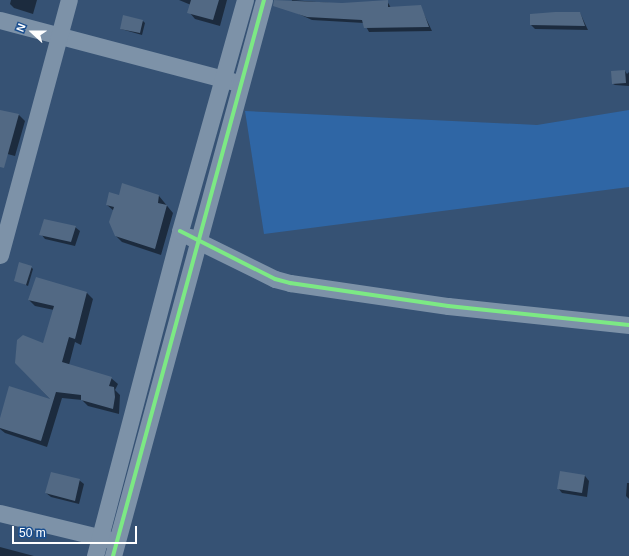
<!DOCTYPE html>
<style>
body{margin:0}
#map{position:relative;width:629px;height:556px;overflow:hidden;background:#365274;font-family:Helvetica,sans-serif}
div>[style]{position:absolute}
.green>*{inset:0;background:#2f66a5}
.shadow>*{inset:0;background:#0007}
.building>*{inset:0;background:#526984}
.minor>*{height:17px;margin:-8.5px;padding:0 8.5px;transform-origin:8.5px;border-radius:8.5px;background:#7d92a8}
.cycleway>*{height:4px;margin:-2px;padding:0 2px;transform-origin:2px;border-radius:2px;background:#7ce984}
span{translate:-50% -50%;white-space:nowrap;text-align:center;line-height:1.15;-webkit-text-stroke:4px #1b4f8f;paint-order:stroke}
.north{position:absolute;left:12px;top:12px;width:40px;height:40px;-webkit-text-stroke:3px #1b4f8f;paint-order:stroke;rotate:291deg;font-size:11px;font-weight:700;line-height:16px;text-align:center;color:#fff}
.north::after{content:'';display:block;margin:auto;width:14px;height:18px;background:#fff;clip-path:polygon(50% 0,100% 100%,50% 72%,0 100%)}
.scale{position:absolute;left:12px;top:526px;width:125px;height:18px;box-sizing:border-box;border:2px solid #fff;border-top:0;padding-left:5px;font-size:12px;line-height:14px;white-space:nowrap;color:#fff;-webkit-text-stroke:3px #1b4f8f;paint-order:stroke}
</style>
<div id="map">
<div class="green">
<i style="clip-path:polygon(629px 110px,629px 187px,264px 234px,245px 111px,537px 125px)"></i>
</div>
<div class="shadow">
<i style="clip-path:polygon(11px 0,37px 0,33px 14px,14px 8px,10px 4px)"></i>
<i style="clip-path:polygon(179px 0,227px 0,220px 26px,195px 19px,189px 12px,191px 5px)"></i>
<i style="clip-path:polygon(292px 0,342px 4px,387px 1px,391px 8px,420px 6px,432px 31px,369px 32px,364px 23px,312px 20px,290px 10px)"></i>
<i style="clip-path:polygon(580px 13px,588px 30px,535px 29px,531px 25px)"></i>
<i style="clip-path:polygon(143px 21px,145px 23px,142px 35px,121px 29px)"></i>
<i style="clip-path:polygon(625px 71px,627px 74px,629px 72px,629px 86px,615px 85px,613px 84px)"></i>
<i style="clip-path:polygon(0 111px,19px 115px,25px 121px,15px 156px,0 152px)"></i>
<i style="clip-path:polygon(123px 184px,159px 196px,173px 213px,161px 255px,122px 242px,115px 235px,114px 211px,107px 205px,120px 196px)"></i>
<i style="clip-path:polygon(75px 227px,80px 231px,75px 246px,45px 239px,41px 234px)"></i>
<i style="clip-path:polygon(31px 267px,33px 269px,28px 286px,15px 280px)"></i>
<i style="clip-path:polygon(87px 293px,93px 299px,81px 345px,75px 342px,69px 365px,111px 378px,118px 384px,115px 390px,120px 395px,119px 414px,88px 406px,82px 400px,62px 398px,47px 447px,5px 433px,0 429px,0 422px,10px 387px,53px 402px,16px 363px,43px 345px,54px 310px,35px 306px,29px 300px)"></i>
<i style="clip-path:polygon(561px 472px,585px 476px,589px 481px,587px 497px,562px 493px,558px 488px)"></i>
<i style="clip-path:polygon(79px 480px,84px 484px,79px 504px,51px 497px,46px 493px)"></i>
<i style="clip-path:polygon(627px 483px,629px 483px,629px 499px,626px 496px)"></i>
<i style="clip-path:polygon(0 547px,34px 556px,0 556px)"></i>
</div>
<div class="building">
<i style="clip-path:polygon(191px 0,219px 0,213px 20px,187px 13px)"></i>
<i style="clip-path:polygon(274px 0,342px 3px,388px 0,388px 7px,421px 5px,429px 27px,364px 28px,362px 20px,307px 17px,273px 6px)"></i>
<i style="clip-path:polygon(555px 12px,580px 12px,585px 26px,530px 25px,530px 14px)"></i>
<i style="clip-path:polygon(123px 15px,143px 20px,140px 33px,120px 29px)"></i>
<i style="clip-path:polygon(625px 70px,626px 83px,612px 84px,611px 71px)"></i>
<i style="clip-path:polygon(0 110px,19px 114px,4px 168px,0 167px)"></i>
<i style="clip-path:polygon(122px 183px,159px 195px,158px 203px,167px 205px,155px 249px,115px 236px,109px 222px,114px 207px,106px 205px,109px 192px,119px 195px)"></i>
<i style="clip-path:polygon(44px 219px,76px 226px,71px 242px,39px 235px)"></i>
<i style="clip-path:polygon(19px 262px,32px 266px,26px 285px,14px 281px)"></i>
<i style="clip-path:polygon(36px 277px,87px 292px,75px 339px,69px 337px,62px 362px,112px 377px,109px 386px,114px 387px,115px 397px,113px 409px,81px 400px,81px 395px,56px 392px,41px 441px,0 428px,0 418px,9px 386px,50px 399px,15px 363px,17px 340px,23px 335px,43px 343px,54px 306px,28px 300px)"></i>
<i style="clip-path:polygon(560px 471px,585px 475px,582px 493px,557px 489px)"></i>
<i style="clip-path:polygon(51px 472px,80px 479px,75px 501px,45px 493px)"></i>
</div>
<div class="minor">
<i style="left:0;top:20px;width:242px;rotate:14.8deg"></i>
<i style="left:190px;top:237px;width:95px;rotate:26.3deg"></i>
<i style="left:275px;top:279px;width:16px;rotate:15deg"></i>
<i style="left:290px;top:283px;width:160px;rotate:8.3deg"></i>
<i style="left:448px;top:306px;width:182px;rotate:6deg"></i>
<i style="left:0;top:255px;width:264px;rotate:-74.9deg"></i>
<i style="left:0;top:513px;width:114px;rotate:13.7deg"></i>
<i style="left:95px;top:556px;width:336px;rotate:-75.3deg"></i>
<i style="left:180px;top:231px;width:240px;rotate:-74.3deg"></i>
<i style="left:113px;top:556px;width:576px;rotate:-74.81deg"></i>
</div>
<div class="cycleway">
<i style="left:180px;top:231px;width:106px;rotate:26.8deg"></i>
<i style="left:275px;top:279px;width:16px;rotate:15deg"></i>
<i style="left:290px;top:283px;width:160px;rotate:8.3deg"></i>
<i style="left:448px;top:306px;width:182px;rotate:6deg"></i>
<i style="left:113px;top:556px;width:576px;rotate:-74.81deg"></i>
</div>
<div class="north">N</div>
<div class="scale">50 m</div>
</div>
